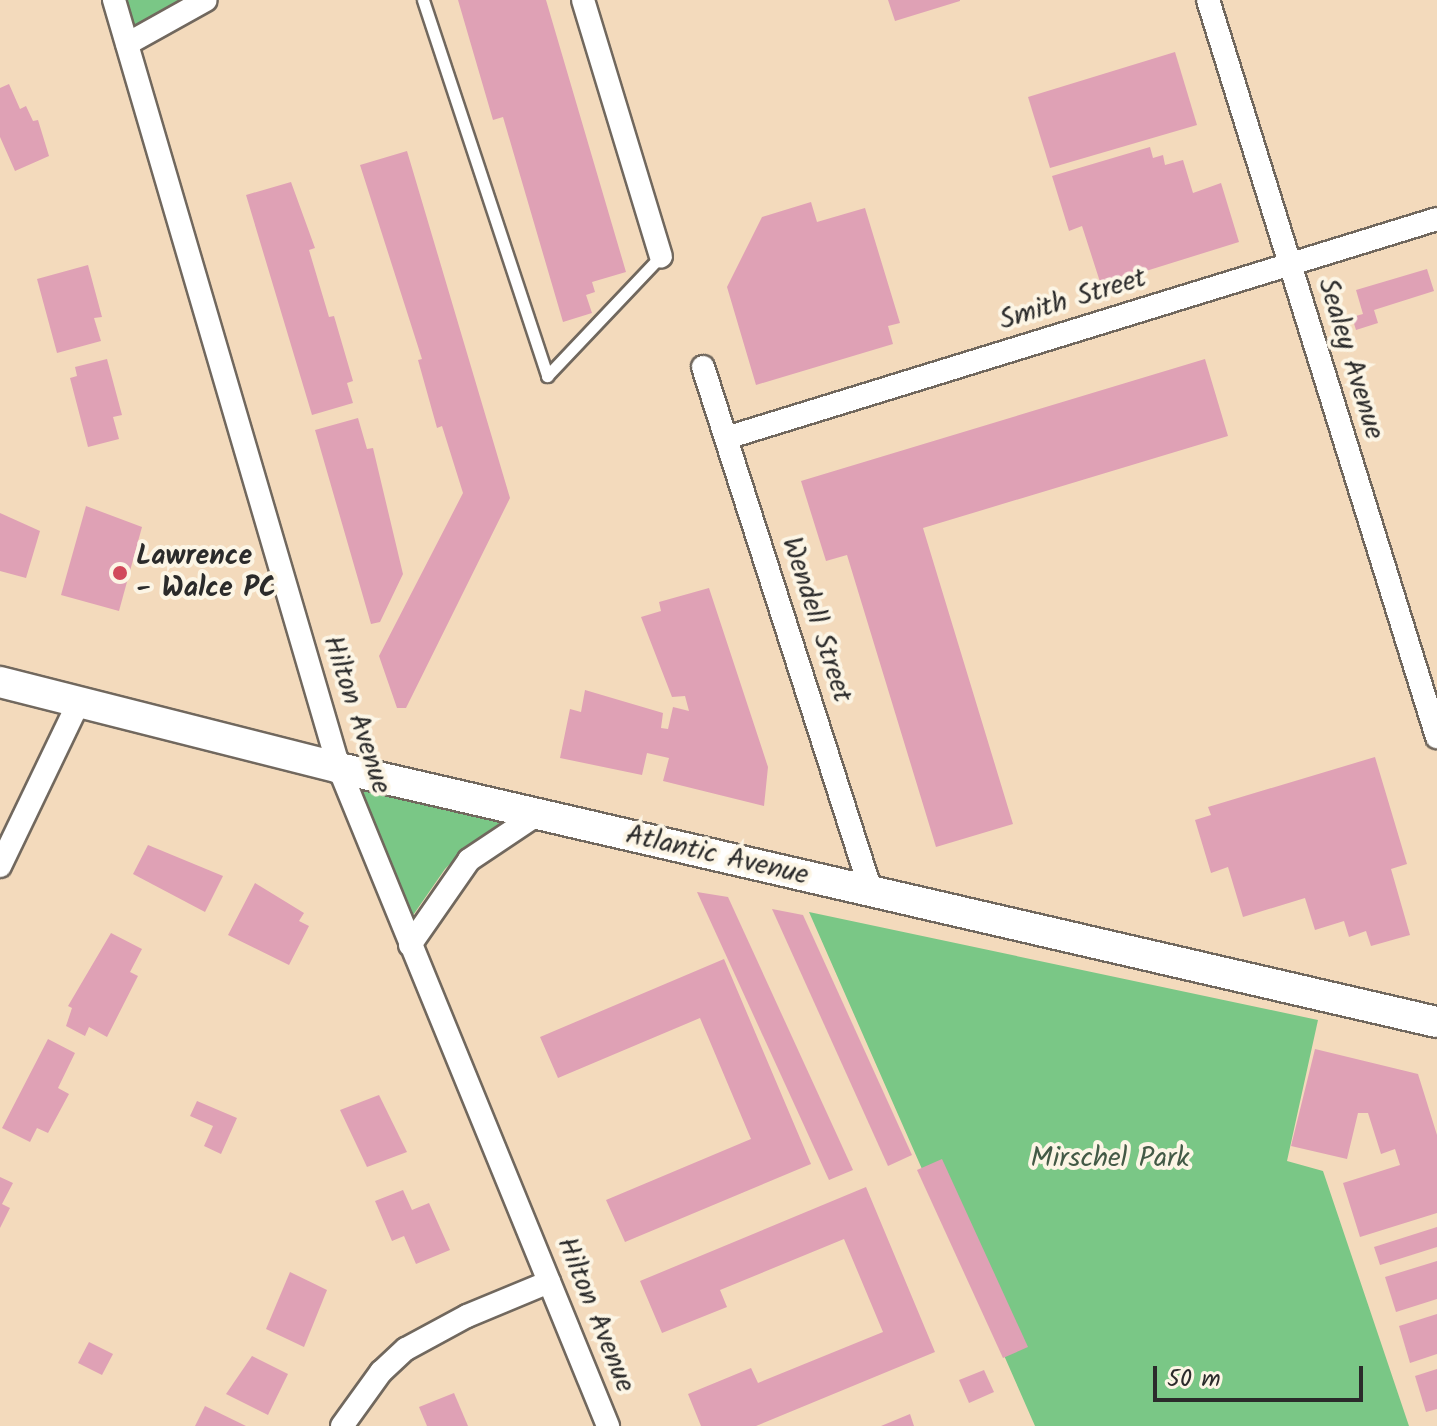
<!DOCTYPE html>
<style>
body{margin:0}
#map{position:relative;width:1437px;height:1426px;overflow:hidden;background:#f3dabc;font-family:Kalam,sans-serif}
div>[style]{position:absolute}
.green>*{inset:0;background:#7ac786}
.building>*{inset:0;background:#dfa1b5}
.roads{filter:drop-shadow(2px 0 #71685e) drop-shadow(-2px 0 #71685e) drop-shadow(0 2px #71685e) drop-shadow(0 -2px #71685e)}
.lane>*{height:11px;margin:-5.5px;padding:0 5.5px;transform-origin:5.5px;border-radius:5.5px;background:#fff}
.street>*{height:22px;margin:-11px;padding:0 11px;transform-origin:11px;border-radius:11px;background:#fff}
.secondary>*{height:30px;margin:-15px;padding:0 15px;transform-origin:15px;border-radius:15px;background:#fff}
.dots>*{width:22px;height:22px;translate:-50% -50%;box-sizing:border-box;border:4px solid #fcf5e5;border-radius:50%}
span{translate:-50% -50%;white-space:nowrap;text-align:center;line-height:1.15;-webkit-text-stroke:8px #fcf5e5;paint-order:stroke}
.street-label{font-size:28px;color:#2b2b2b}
.poi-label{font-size:28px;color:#2b2b2b;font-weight:700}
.left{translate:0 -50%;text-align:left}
.park-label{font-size:28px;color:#435a46}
.scale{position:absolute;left:1153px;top:1366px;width:210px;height:36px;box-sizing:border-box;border:4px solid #2b2b2b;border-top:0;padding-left:10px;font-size:24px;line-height:28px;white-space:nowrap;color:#2b2b2b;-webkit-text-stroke:6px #fcf5e5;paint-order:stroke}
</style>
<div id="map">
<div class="green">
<i style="clip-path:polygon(115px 0,208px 0,128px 45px)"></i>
<i style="clip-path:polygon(359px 786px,508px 820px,470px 844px,445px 869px,409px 921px)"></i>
<i style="clip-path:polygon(809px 912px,1318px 1020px,1287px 1161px,1323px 1171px,1409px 1426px,1035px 1426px)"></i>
</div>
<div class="building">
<i style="clip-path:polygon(458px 0,546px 0,626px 272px,592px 282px,595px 292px,586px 295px,592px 313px,563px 322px,503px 117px,493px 120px)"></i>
<i style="clip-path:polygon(888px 0,960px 0,960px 1px,895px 21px)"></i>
<i style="clip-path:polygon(1175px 52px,1197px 125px,1050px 168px,1028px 97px)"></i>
<i style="clip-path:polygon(9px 84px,20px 109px,26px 106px,33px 121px,38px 120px,49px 156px,15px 171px,0 137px,0 88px)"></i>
<i style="clip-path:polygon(1150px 147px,1153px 158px,1163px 155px,1165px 165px,1183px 160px,1193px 193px,1221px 183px,1239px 242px,1101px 285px,1082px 226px,1069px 231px,1052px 176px)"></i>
<i style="clip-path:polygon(407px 151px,510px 498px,406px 708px,397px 708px,379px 656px,463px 493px,442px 426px,437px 428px,418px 360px,422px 359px,360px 165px)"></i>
<i style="clip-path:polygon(291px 182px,315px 248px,309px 250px,329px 317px,334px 316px,353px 381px,347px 383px,353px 403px,312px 415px,246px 195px)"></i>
<i style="clip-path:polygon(811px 202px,817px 222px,865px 208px,900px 323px,888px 326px,893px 344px,756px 385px,727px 287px,762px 217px)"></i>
<i style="clip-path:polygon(88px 265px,102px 317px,94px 318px,101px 341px,57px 353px,37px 279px)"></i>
<i style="clip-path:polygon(1427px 269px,1434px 291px,1374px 310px,1378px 323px,1356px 330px,1352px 317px,1363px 314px,1356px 290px)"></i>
<i style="clip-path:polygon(107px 359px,122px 415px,113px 417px,119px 439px,88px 447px,70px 378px,77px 376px,75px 367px)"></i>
<i style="clip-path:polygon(1205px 359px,1228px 436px,923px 528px,1013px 824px,936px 847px,847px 555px,826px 561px,801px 481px)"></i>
<i style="clip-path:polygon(358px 418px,367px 449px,373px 448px,403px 574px,380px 622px,371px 624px,315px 430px)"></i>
<i style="clip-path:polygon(86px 506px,142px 527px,119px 611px,61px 595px)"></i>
<i style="clip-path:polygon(0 513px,40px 531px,26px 578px,0 571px)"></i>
<i style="clip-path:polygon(709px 588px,768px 767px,764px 806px,663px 781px,669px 758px,647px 753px,642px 775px,560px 758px,570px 709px,581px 712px,585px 690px,663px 713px,661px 728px,668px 729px,673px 707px,689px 711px,685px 696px,672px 697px,641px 617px,661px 611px,659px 602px)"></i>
<i style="clip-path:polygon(1375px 757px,1407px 864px,1391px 869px,1410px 935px,1371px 946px,1366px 931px,1349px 937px,1344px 921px,1315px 930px,1305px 898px,1243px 917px,1228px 867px,1211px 873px,1195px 820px,1211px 815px,1208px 807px)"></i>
<i style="clip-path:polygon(148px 845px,223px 876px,205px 912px,133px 874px)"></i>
<i style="clip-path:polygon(255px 883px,304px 913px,299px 921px,309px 926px,289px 965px,228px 935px)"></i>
<i style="clip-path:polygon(697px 892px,728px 897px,853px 1170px,829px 1180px)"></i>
<i style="clip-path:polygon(772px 909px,803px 915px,912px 1155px,888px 1166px)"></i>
<i style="clip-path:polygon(111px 933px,142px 949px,130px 972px,138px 976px,107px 1037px,89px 1027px,85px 1036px,66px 1026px,72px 1008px,68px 1006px)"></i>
<i style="clip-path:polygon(724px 959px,811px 1164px,625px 1242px,606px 1200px,751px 1139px,700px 1018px,558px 1078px,540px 1037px)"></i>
<i style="clip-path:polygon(48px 1039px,75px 1053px,58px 1088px,69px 1094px,48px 1133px,37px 1128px,30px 1142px,2px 1128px)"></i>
<i style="clip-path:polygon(1315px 1049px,1418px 1074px,1437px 1135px,1437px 1213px,1360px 1237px,1343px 1183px,1400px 1165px,1395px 1149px,1381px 1154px,1368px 1113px,1358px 1113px,1347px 1159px,1291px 1146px)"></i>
<i style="clip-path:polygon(379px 1095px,407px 1152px,367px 1167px,340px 1110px)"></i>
<i style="clip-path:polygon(197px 1101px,237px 1118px,221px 1154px,204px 1146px,213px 1126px,190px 1116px)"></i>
<i style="clip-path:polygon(942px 1159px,1028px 1347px,1003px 1358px,917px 1170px)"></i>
<i style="clip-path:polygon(0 1177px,13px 1183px,2px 1204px,10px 1208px,0 1228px)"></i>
<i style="clip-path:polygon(866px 1187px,935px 1352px,756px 1426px,701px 1426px,688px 1394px,751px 1368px,758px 1383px,883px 1332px,844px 1239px,720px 1290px,727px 1307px,662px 1333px,640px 1281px)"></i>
<i style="clip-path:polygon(403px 1190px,412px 1210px,429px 1203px,450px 1250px,416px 1264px,404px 1236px,392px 1241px,375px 1201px)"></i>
<i style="clip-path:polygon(1437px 1227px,1437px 1247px,1380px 1265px,1374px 1247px)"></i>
<i style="clip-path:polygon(1437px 1261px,1437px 1299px,1396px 1312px,1385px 1277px)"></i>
<i style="clip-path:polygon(290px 1272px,327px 1290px,304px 1347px,266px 1329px)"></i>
<i style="clip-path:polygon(1437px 1314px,1437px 1354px,1410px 1363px,1399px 1326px)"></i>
<i style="clip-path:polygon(89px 1342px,113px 1354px,102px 1375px,78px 1363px)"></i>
<i style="clip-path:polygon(252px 1356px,288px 1374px,268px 1415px,226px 1394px)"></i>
<i style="clip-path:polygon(1437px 1369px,1437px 1409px,1426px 1412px,1415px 1376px)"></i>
<i style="clip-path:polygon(984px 1370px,994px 1392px,969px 1403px,959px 1380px)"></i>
<i style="clip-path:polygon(454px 1393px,468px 1426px,427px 1426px,419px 1407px)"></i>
<i style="clip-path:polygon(205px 1406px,246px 1426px,195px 1426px)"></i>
<i style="clip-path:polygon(910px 1414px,914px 1426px,881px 1426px)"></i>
</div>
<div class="roads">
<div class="lane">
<i style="left:423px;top:0;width:396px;rotate:71.7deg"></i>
<i style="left:547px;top:376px;width:166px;rotate:-46.5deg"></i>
</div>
<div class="street">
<i style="left:114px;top:0;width:800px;rotate:73.67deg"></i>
<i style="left:339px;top:768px;width:711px;rotate:67.76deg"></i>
<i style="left:583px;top:0;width:268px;rotate:73.1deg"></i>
<i style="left:1208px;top:0;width:772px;rotate:72.74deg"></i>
<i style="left:127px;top:44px;width:90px;rotate:-29.1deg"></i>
<i style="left:703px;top:367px;width:550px;rotate:72.22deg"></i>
<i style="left:726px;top:438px;width:744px;rotate:-17.12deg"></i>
<i style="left:0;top:866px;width:182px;rotate:-64.3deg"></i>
<i style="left:410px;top:945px;width:103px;rotate:-55.2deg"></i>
<i style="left:469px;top:860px;width:83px;rotate:-33.7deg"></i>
<i style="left:342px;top:1426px;width:67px;rotate:-54.2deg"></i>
<i style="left:381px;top:1372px;width:34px;rotate:-43deg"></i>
<i style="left:406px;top:1349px;width:69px;rotate:-28.4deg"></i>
<i style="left:467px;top:1316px;width:89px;rotate:-22.5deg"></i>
</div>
<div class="secondary">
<i style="left:0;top:682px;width:350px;rotate:14.2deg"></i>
<i style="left:339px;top:768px;width:1127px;rotate:13.03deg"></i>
</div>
</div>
<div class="dots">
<i style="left:120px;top:573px;background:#d1495b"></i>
</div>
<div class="street-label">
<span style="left:1073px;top:300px;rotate:-17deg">Smith Street</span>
<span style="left:1350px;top:359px;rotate:73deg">Sealey Avenue</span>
<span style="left:816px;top:620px;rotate:72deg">Wendell Street</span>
<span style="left:356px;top:715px;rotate:72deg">Hilton Avenue</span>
<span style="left:717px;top:856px;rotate:13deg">Atlantic Avenue</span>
<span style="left:595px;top:1315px;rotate:68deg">Hilton Avenue</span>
</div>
<div class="poi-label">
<span class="left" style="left:136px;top:573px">Lawrence<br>- Walce PC</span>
</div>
<div class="park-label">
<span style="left:1110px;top:1159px">Mirschel Park</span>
</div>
<div class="scale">50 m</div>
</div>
